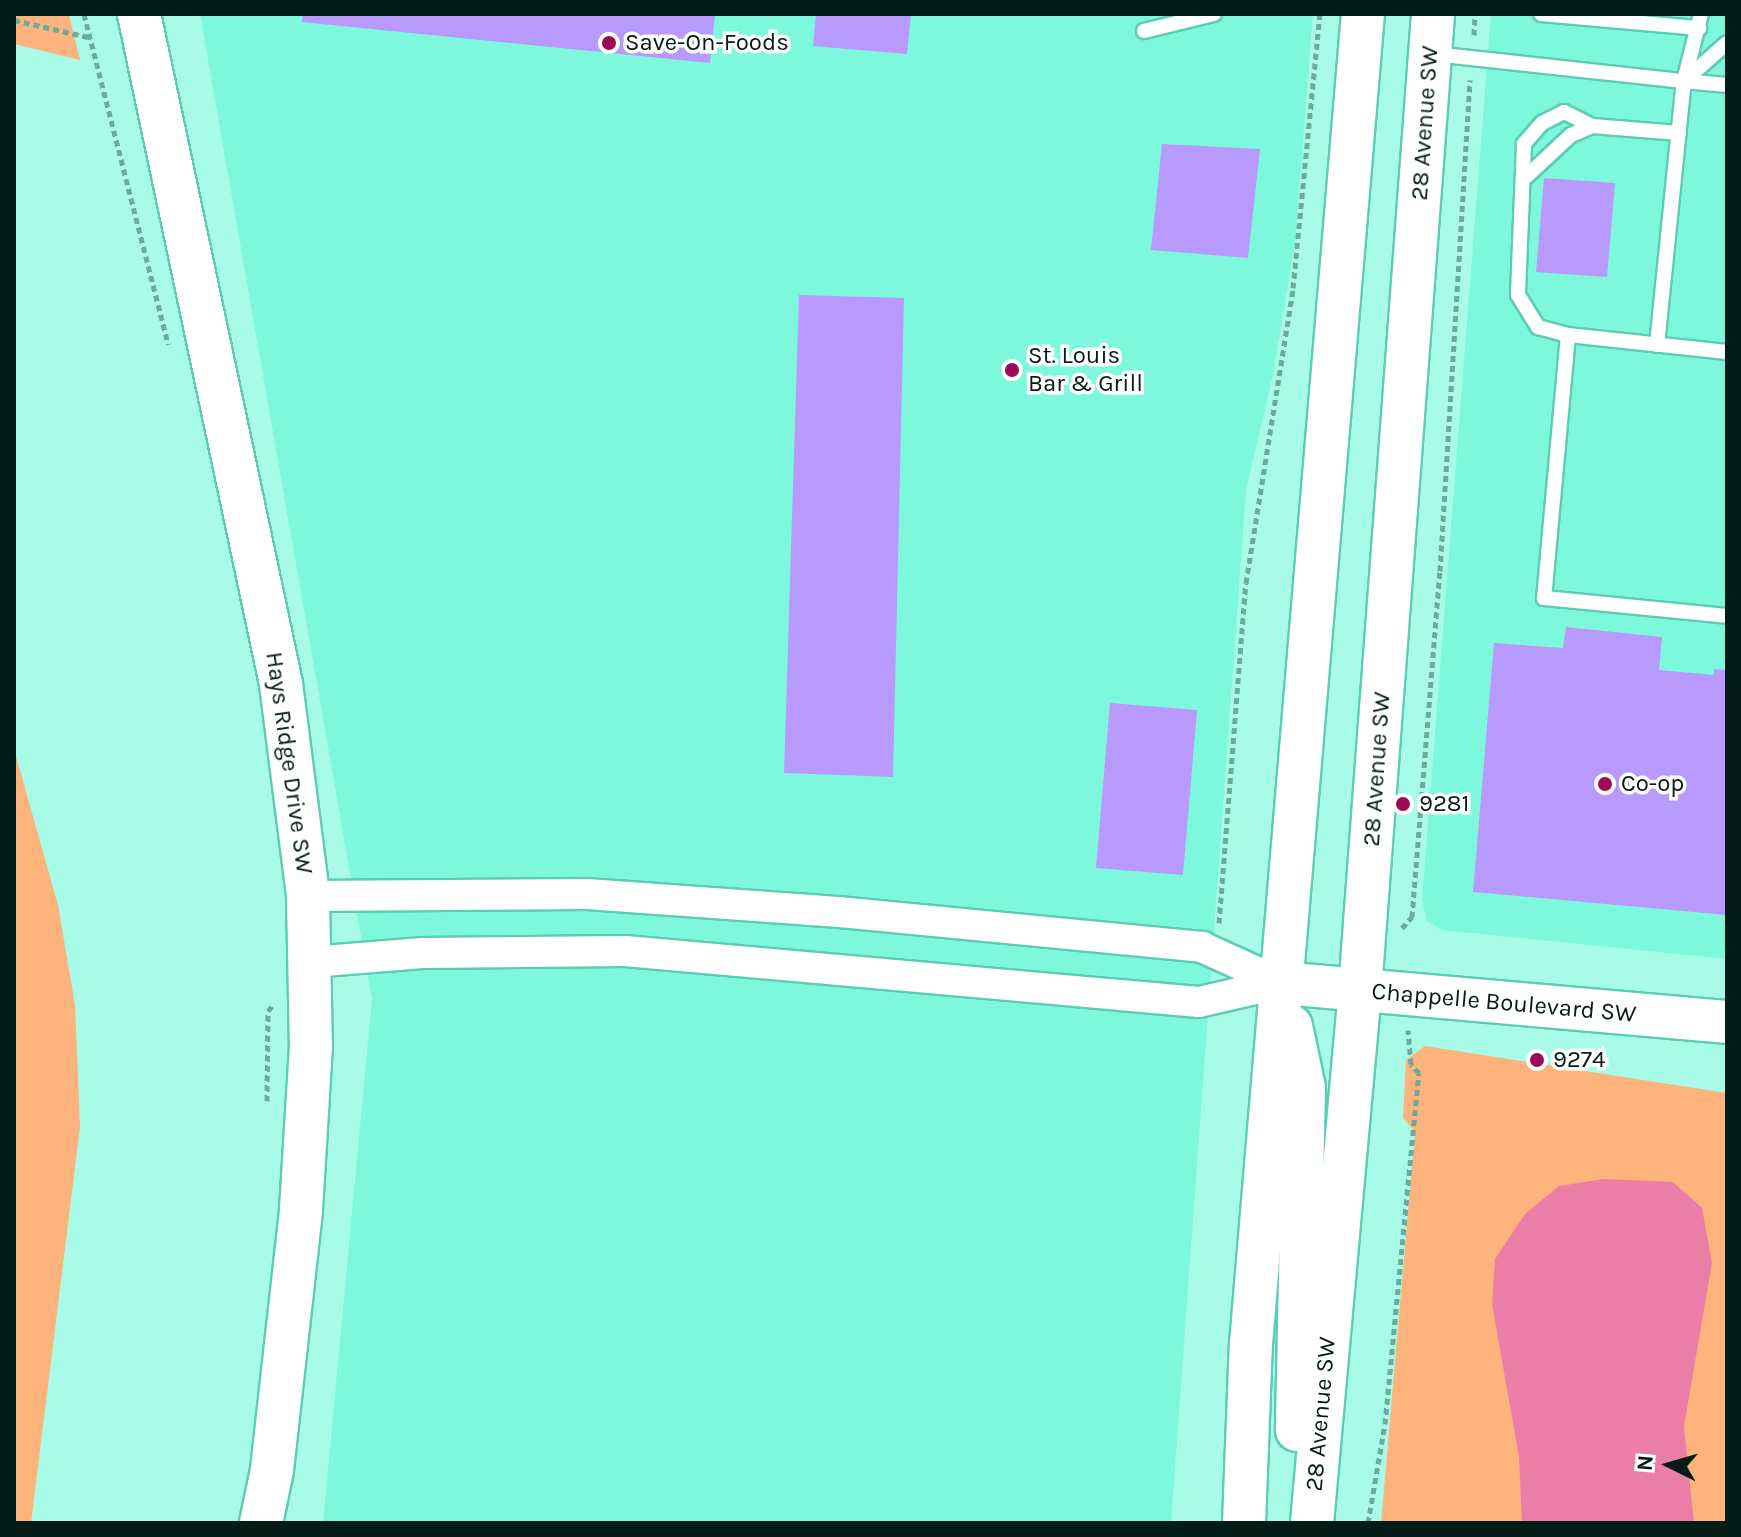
<!DOCTYPE html>
<style>
body{margin:0}
#map{position:relative;width:1741px;height:1537px;overflow:hidden;background:#a7fbe7;font-family:Karla,sans-serif}
div>[style]{position:absolute}
.built>*{inset:0;background:#7df8dd}
.green>*{inset:0;background:#fdb37b}
.water>*{inset:0;background:#eb7ea7}
.building>*{inset:0;background:#b899fc}
.path>*{height:5px;margin-top:-2.5px;transform-origin:0;background:repeating-linear-gradient(90deg,#6caa9b 0 6px,transparent 0 10px)}
.roads{filter:drop-shadow(2px 0 #5dccb4) drop-shadow(-2px 0 #5dccb4) drop-shadow(0 2px #5dccb4) drop-shadow(0 -2px #5dccb4)}
.lane>*{height:14px;margin:-7px;padding:0 7px;transform-origin:7px;border-radius:7px;background:#fff}
.street>*{height:30px;margin:-15px;padding:0 15px;transform-origin:15px;border-radius:15px;background:#fff}
.secondary>*{height:42px;margin:-21px;padding:0 21px;transform-origin:21px;border-radius:21px;background:#fff}
.dots>*{width:22px;height:22px;translate:-50% -50%;box-sizing:border-box;border:4px solid #fff;border-radius:50%}
span{translate:-50% -50%;white-space:nowrap;text-align:center;line-height:1.15;-webkit-text-stroke:7px #fff;paint-order:stroke}
.poi-label{font-size:24px;color:#041b16}
.left{translate:0 -50%;text-align:left}
.street-label{font-size:24px;color:#041b16}
.frame{position:absolute;inset:0;border:16px solid #041b16;pointer-events:none}
.north{position:absolute;left:1629px;top:1425px;width:80px;height:80px;-webkit-text-stroke:6px #fff;paint-order:stroke;rotate:275deg;font-size:22px;font-weight:700;line-height:32px;text-align:center;color:#041b16}
.north::after{content:'';display:block;margin:auto;width:28px;height:36px;background:#041b16;clip-path:polygon(50% 0,100% 100%,50% 72%,0 100%)}
</style>
<div id="map">
<div class="built">
<i style="clip-path:polygon(200px 14px,1313px 14px,1295px 242px,1273px 375px,1246px 490px,1171px 1523px,323px 1523px,372px 999px)"></i>
<i style="clip-path:polygon(1491px 14px,1727px 14px,1727px 959px,1442px 930px,1427px 921px,1422px 900px)"></i>
</div>
<div class="green">
<i style="clip-path:polygon(14px 14px,69px 14px,80px 60px,14px 44px)"></i>
<i style="clip-path:polygon(14px 749px,58px 905px,75px 1005px,80px 1127px,31px 1523px,14px 1523px)"></i>
<i style="clip-path:polygon(1425px 1046px,1727px 1093px,1727px 1523px,1381px 1523px,1415px 1132px,1403px 1118px,1406px 1060px)"></i>
</div>
<div class="water">
<i style="clip-path:polygon(1604px 1179px,1673px 1182px,1702px 1208px,1712px 1263px,1684px 1426px,1694px 1523px,1522px 1523px,1519px 1457px,1492px 1304px,1495px 1259px,1525px 1214px,1559px 1186px)"></i>
</div>
<div class="building">
<i style="clip-path:polygon(303px 14px,715px 14px,710px 63px,302px 22px)"></i>
<i style="clip-path:polygon(816px 14px,911px 14px,907px 54px,813px 46px)"></i>
<i style="clip-path:polygon(1162px 144px,1260px 149px,1248px 258px,1151px 250px)"></i>
<i style="clip-path:polygon(1544px 178px,1615px 183px,1607px 277px,1536px 272px)"></i>
<i style="clip-path:polygon(799px 295px,904px 298px,893px 777px,784px 773px)"></i>
<i style="clip-path:polygon(1566px 627px,1662px 637px,1659px 670px,1714px 675px,1714px 669px,1727px 670px,1727px 915px,1473px 892px,1494px 643px,1563px 648px)"></i>
<i style="clip-path:polygon(1110px 703px,1197px 710px,1183px 875px,1096px 868px)"></i>
</div>
<div class="path">
<i style="left:84px;top:14px;width:341px;rotate:75.7deg"></i>
<i style="left:14px;top:20px;width:76px;rotate:12.9deg"></i>
<i style="left:1474px;top:35px;width:21px;rotate:-87deg"></i>
<i style="left:1219px;top:923px;width:341px;rotate:-85.5deg"></i>
<i style="left:1246px;top:583px;width:299px;rotate:-80.9deg"></i>
<i style="left:1293px;top:288px;width:275px;rotate:-84.4deg"></i>
<i style="left:1402px;top:928px;width:15px;rotate:-48deg"></i>
<i style="left:1412px;top:917px;width:347px;rotate:-85.4deg"></i>
<i style="left:1440px;top:571px;width:492px;rotate:-86.5deg"></i>
<i style="left:267px;top:1101px;width:90px;rotate:-89.4deg"></i>
<i style="left:268px;top:1011px;width:8px;rotate:-50deg"></i>
<i style="left:1368px;top:1523px;width:100px;rotate:-80.3deg"></i>
<i style="left:1385px;top:1424px;width:353px;rotate:-84.5deg"></i>
<i style="left:1419px;top:1073px;width:12px;rotate:-132deg"></i>
<i style="left:1411px;top:1064px;width:34px;rotate:-95deg"></i>
</div>
<div class="roads">
<div class="lane">
<i style="left:1541px;top:14px;width:159px;rotate:5.1deg"></i>
<i style="left:1144px;top:31px;width:72px;rotate:-13.7deg"></i>
<i style="left:1434px;top:54px;width:251px;rotate:6.2deg"></i>
<i style="left:1684px;top:81px;width:57px;rotate:-41.5deg"></i>
<i style="left:1684px;top:81px;width:43px;rotate:5.3deg"></i>
<i style="left:1679px;top:133px;width:87px;rotate:-175.4deg"></i>
<i style="left:1592px;top:126px;width:31px;rotate:-153deg"></i>
<i style="left:1564px;top:112px;width:25px;rotate:153deg"></i>
<i style="left:1542px;top:123px;width:28px;rotate:131deg"></i>
<i style="left:1524px;top:144px;width:151px;rotate:92.3deg"></i>
<i style="left:1518px;top:295px;width:38px;rotate:58deg"></i>
<i style="left:1538px;top:327px;width:31px;rotate:15deg"></i>
<i style="left:1568px;top:335px;width:160px;rotate:6.1deg"></i>
<i style="left:1527px;top:176px;width:60px;rotate:-43deg"></i>
<i style="left:1571px;top:135px;width:23px;rotate:-23deg"></i>
<i style="left:1568px;top:335px;width:264px;rotate:95.2deg"></i>
<i style="left:1544px;top:598px;width:184px;rotate:5.6deg"></i>
<i style="left:1657px;top:345px;width:265px;rotate:-84.2deg"></i>
<i style="left:1684px;top:81px;width:69px;rotate:-75.8deg"></i>
</div>
<div class="street">
<i style="left:308px;top:896px;width:279px;rotate:-0.4deg"></i>
<i style="left:587px;top:894px;width:254px;rotate:4.1deg"></i>
<i style="left:840px;top:912px;width:364px;rotate:5.5deg"></i>
<i style="left:1202px;top:947px;width:87px;rotate:24.5deg"></i>
<i style="left:311px;top:962px;width:112px;rotate:-4.6deg"></i>
<i style="left:423px;top:953px;width:202px;rotate:-0.6deg"></i>
<i style="left:625px;top:951px;width:576px;rotate:5.08deg"></i>
<i style="left:1199px;top:1002px;width:84px;rotate:-13deg"></i>
</div>
<div class="secondary">
<i style="left:139px;top:14px;width:685px;rotate:78.03deg"></i>
<i style="left:281px;top:684px;width:214px;rotate:82.7deg"></i>
<i style="left:308px;top:896px;width:150px;rotate:88.9deg"></i>
<i style="left:311px;top:1046px;width:165px;rotate:93.5deg"></i>
<i style="left:301px;top:1211px;width:261px;rotate:96.4deg"></i>
<i style="left:272px;top:1470px;width:54px;rotate:101.7deg"></i>
<i style="left:1281px;top:983px;width:448px;rotate:5deg"></i>
<i style="left:1291px;top:1026px;width:63px;rotate:78.2deg"></i>
<i style="left:1304px;top:1088px;width:342px;rotate:91.2deg"></i>
<i style="left:1244px;top:1523px;width:179px;rotate:-87.8deg"></i>
<i style="left:1251px;top:1344px;width:1335px;rotate:-85.19deg"></i>
<i style="left:1312px;top:1523px;width:535px;rotate:-84.85deg"></i>
<i style="left:1360px;top:990px;width:979px;rotate:-85.72deg"></i>
</div>
</div>
<div class="dots">
<i style="left:609px;top:43px;background:#9d0b57"></i>
<i style="left:1012px;top:370px;background:#9d0b57"></i>
<i style="left:1605px;top:784px;background:#9d0b57"></i>
<i style="left:1403px;top:804px;background:#9d0b57"></i>
<i style="left:1537px;top:1060px;background:#9d0b57"></i>
</div>
<div class="poi-label">
<span class="left" style="left:625px;top:43px">Save-On-Foods</span>
<span class="left" style="left:1028px;top:370px">St. Louis<br>Bar &amp; Grill</span>
<span class="left" style="left:1621px;top:784px">Co-op</span>
<span class="left" style="left:1419px;top:804px">9281</span>
<span class="left" style="left:1553px;top:1060px">9274</span>
</div>
<div class="street-label">
<span style="left:1425px;top:123px;rotate:-86deg">28 Avenue SW</span>
<span style="left:289px;top:763px;rotate:82deg">Hays Ridge Drive SW</span>
<span style="left:1377px;top:769px;rotate:-86deg">28 Avenue SW</span>
<span style="left:1504px;top:1003px;rotate:5deg">Chappelle Boulevard SW</span>
<span style="left:1321px;top:1414px;rotate:-85deg">28 Avenue SW</span>
</div>
<div class="frame"></div>
<div class="north">N</div>
</div>
